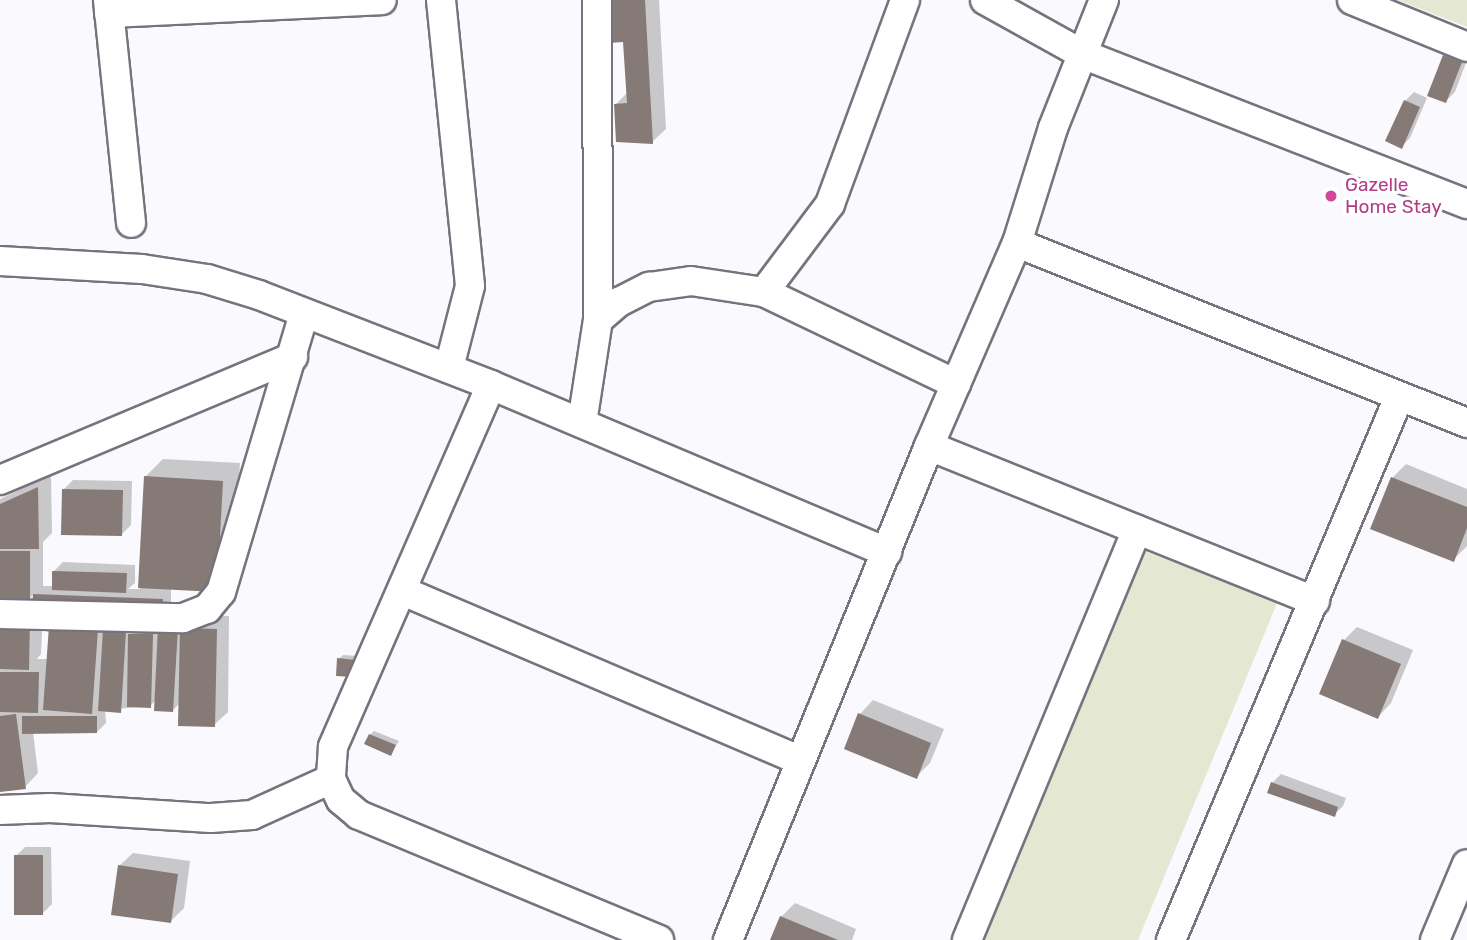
<!DOCTYPE html>
<style>
body{margin:0}
#map{position:relative;width:1467px;height:940px;overflow:hidden;background:#faf9fd;font-family:Rubik,sans-serif}
div>[style]{position:absolute}
.green>*{inset:0;background:#e4e8d2}
.shadow>*{inset:0;background:#0003}
.building>*{inset:0;background:#857a76}
.roads{filter:drop-shadow(2px 0 #77737d) drop-shadow(-2px 0 #77737d) drop-shadow(0 2px #77737d) drop-shadow(0 -2px #77737d)}
.minor>*{height:28px;margin:-14px;padding:0 14px;transform-origin:14px;border-radius:14px;background:#fff}
.dots>*{width:19px;height:19px;translate:-50% -50%;box-sizing:border-box;border:4px solid #fff;border-radius:50%}
span{translate:-50% -50%;white-space:nowrap;text-align:center;line-height:1.15;-webkit-text-stroke:7px #fff;paint-order:stroke}
.hotel-label{font-size:19px;color:#b23c85}
.left{translate:0 -50%;text-align:left}
</style>
<div id="map">
<div class="green">
<i style="clip-path:polygon(1398px 0,1467px 0,1467px 27px)"></i>
<i style="clip-path:polygon(1138px 549px,1278px 601px,1138px 940px,977px 940px)"></i>
</div>
<div class="shadow">
<i style="clip-path:polygon(608px 0,659px 0,666px 129px,652px 142px,616px 104px,628px 92px,625px 40px)"></i>
<i style="clip-path:polygon(1453px 47px,1467px 60px,1455px 92px,1446px 101px,1445px 56px)"></i>
<i style="clip-path:polygon(1414px 92px,1427px 98px,1410px 138px,1401px 147px,1405px 101px)"></i>
<i style="clip-path:polygon(evenodd,163px 459px,240px 463px,234px 572px,171px 588px,171px 605px,195px 615px,229px 616px,228px 712px,214px 725px,180px 703px,173px 710px,156px 700px,150px 706px,105px 710px,106px 723px,97px 732px,33px 732px,38px 773px,25px 787px,0 790px,0 604px,34px 605px,34px 594px,30px 598px,0 599px,0 499px,51px 475px,52px 533px,43px 542px,43px 586px,54px 586px,54px 571px,63px 562px,135px 565px,135px 583px,128px 589px,140px 589px,145px 477px,163px 459px,43px 609px,67px 610px,48px 659px,37px 659px,41px 654px,43px 609px)"></i>
<i style="clip-path:polygon(1406px 464px,1467px 489px,1467px 546px,1453px 560px,1392px 478px)"></i>
<i style="clip-path:polygon(73px 480px,132px 481px,131px 525px,122px 534px,64px 489px)"></i>
<i style="clip-path:polygon(1357px 627px,1413px 650px,1391px 703px,1378px 717px,1344px 640px)"></i>
<i style="clip-path:polygon(343px 655px,359px 656px,358px 672px,339px 659px)"></i>
<i style="clip-path:polygon(873px 700px,944px 729px,930px 763px,917px 776px,860px 714px)"></i>
<i style="clip-path:polygon(374px 731px,399px 741px,391px 753px,370px 735px)"></i>
<i style="clip-path:polygon(1281px 774px,1346px 798px,1343px 806px,1334px 815px,1272px 783px)"></i>
<i style="clip-path:polygon(25px 847px,51px 847px,52px 904px,43px 913px,16px 856px)"></i>
<i style="clip-path:polygon(133px 853px,190px 861px,184px 908px,170px 922px,119px 866px)"></i>
<i style="clip-path:polygon(795px 903px,856px 929px,852px 940px,772px 940px,781px 917px)"></i>
</div>
<div class="building">
<i style="clip-path:polygon(606px 0,645px 0,653px 144px,616px 142px,614px 104px,627px 103px,623px 42px,608px 43px)"></i>
<i style="clip-path:polygon(1443px 55px,1462px 62px,1446px 103px,1427px 96px)"></i>
<i style="clip-path:polygon(1404px 100px,1420px 107px,1402px 149px,1385px 141px)"></i>
<i style="clip-path:polygon(144px 476px,223px 481px,217px 592px,138px 588px)"></i>
<i style="clip-path:polygon(1391px 477px,1467px 507px,1467px 528px,1454px 562px,1370px 529px)"></i>
<i style="clip-path:polygon(38px 487px,39px 549px,0 549px,0 504px)"></i>
<i style="clip-path:polygon(62px 489px,123px 490px,122px 536px,61px 535px)"></i>
<i style="clip-path:polygon(0 551px,30px 551px,30px 600px,0 600px)"></i>
<i style="clip-path:polygon(52px 571px,127px 573px,126px 593px,52px 590px)"></i>
<i style="clip-path:polygon(33px 594px,163px 599px,162px 615px,32px 611px)"></i>
<i style="clip-path:polygon(0 617px,30px 618px,29px 670px,0 669px)"></i>
<i style="clip-path:polygon(49px 626px,98px 629px,92px 714px,43px 710px)"></i>
<i style="clip-path:polygon(158px 627px,178px 628px,173px 712px,154px 711px)"></i>
<i style="clip-path:polygon(180px 628px,217px 629px,215px 727px,178px 726px)"></i>
<i style="clip-path:polygon(103px 630px,126px 631px,121px 713px,98px 711px)"></i>
<i style="clip-path:polygon(128px 634px,153px 634px,151px 708px,127px 707px)"></i>
<i style="clip-path:polygon(1342px 639px,1401px 664px,1378px 719px,1319px 694px)"></i>
<i style="clip-path:polygon(337px 658px,356px 660px,354px 677px,336px 676px)"></i>
<i style="clip-path:polygon(0 672px,39px 672px,38px 713px,0 712px)"></i>
<i style="clip-path:polygon(858px 713px,931px 743px,917px 779px,844px 749px)"></i>
<i style="clip-path:polygon(16px 714px,26px 789px,0 792px,0 716px)"></i>
<i style="clip-path:polygon(22px 716px,97px 716px,97px 733px,22px 734px)"></i>
<i style="clip-path:polygon(369px 734px,396px 745px,391px 756px,364px 744px)"></i>
<i style="clip-path:polygon(1271px 782px,1338px 807px,1335px 817px,1267px 793px)"></i>
<i style="clip-path:polygon(14px 855px,43px 855px,43px 915px,14px 915px)"></i>
<i style="clip-path:polygon(118px 865px,178px 874px,171px 923px,111px 915px)"></i>
<i style="clip-path:polygon(780px 916px,838px 940px,770px 940px)"></i>
</div>
<div class="roads">
<div class="minor">
<i style="left:108px;top:0;width:224px;rotate:84.1deg"></i>
<i style="left:441px;top:0;width:287px;rotate:84.2deg"></i>
<i style="left:470px;top:286px;width:85px;rotate:104.4deg"></i>
<i style="left:597px;top:0;width:320px;rotate:89.8deg"></i>
<i style="left:985px;top:0;width:111px;rotate:29.1deg"></i>
<i style="left:1082px;top:54px;width:413px;rotate:21.3deg"></i>
<i style="left:1352px;top:0;width:124px;rotate:22.2deg"></i>
<i style="left:109px;top:13px;width:273px;rotate:-2.7deg"></i>
<i style="left:1017px;top:243px;width:485px;rotate:21.8deg"></i>
<i style="left:0;top:261px;width:142px;rotate:3.2deg"></i>
<i style="left:142px;top:269px;width:66px;rotate:8.7deg"></i>
<i style="left:207px;top:279px;width:54px;rotate:17.1deg"></i>
<i style="left:259px;top:295px;width:249px;rotate:21.2deg"></i>
<i style="left:491px;top:385px;width:430px;rotate:22.9deg"></i>
<i style="left:764px;top:292px;width:110px;rotate:-53.1deg"></i>
<i style="left:830px;top:204px;width:217px;rotate:-69.8deg"></i>
<i style="left:491px;top:385px;width:395px;rotate:113.6deg"></i>
<i style="left:333px;top:747px;width:32px;rotate:94deg"></i>
<i style="left:331px;top:779px;width:23px;rotate:65deg"></i>
<i style="left:341px;top:800px;width:23px;rotate:40deg"></i>
<i style="left:359px;top:815px;width:325px;rotate:22.6deg"></i>
<i style="left:582px;top:423px;width:104px;rotate:-81.2deg"></i>
<i style="left:598px;top:320px;width:28px;rotate:-41deg"></i>
<i style="left:619px;top:302px;width:34px;rotate:-27deg"></i>
<i style="left:649px;top:287px;width:42px;rotate:-8.1deg"></i>
<i style="left:691px;top:281px;width:74px;rotate:8.6deg"></i>
<i style="left:764px;top:292px;width:213px;rotate:25.6deg"></i>
<i style="left:929px;top:446px;width:416px;rotate:21.9deg"></i>
<i style="left:0;top:480px;width:318px;rotate:-22.8deg"></i>
<i style="left:403px;top:591px;width:431px;rotate:23.1deg"></i>
<i style="left:0;top:614px;width:183px;rotate:1.3deg"></i>
<i style="left:183px;top:618px;width:26px;rotate:-21deg"></i>
<i style="left:207px;top:609px;width:22px;rotate:-51deg"></i>
<i style="left:221px;top:592px;width:290px;rotate:-73.4deg"></i>
<i style="left:0;top:810px;width:50px;rotate:-2.3deg"></i>
<i style="left:50px;top:808px;width:161px;rotate:3.6deg"></i>
<i style="left:211px;top:818px;width:41px;rotate:-4.2deg"></i>
<i style="left:252px;top:815px;width:87px;rotate:-24.5deg"></i>
<i style="left:728px;top:940px;width:533px;rotate:-67.86deg"></i>
<i style="left:929px;top:446px;width:221px;rotate:-66.6deg"></i>
<i style="left:1017px;top:243px;width:121px;rotate:-72.6deg"></i>
<i style="left:1053px;top:128px;width:138px;rotate:-68.3deg"></i>
<i style="left:967px;top:940px;width:444px;rotate:-67.5deg"></i>
<i style="left:1171px;top:940px;width:589px;rotate:-67.22deg"></i>
<i style="left:1435px;top:940px;width:82px;rotate:-67.2deg"></i>
</div>
</div>
<div class="dots">
<i style="left:1331px;top:196px;background:#d1479c"></i>
</div>
<div class="hotel-label">
<span class="left" style="left:1345px;top:196px">Gazelle<br>Home Stay</span>
</div>
</div>
